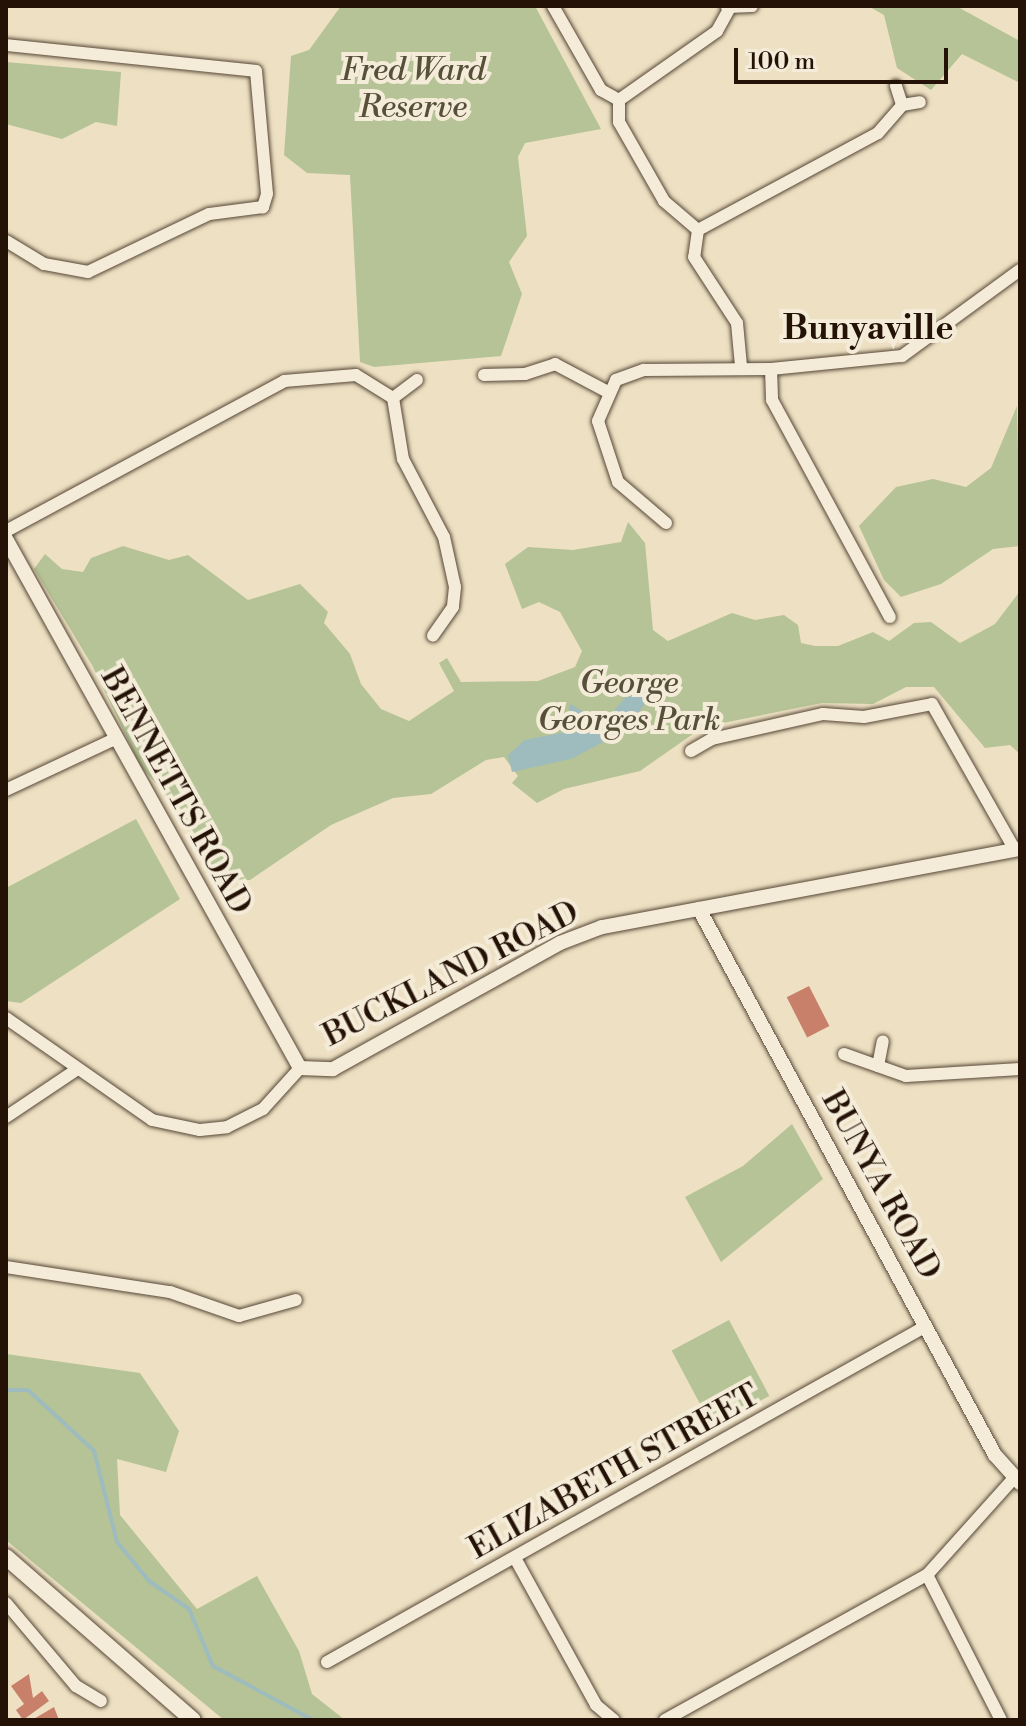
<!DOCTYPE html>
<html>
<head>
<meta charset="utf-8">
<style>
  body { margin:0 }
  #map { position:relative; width:1026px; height:1726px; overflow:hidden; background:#eee1c3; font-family:"Libre Bodoni",serif }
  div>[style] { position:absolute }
  .green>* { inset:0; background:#b5c396; transform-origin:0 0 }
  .water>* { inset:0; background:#9ebbbe }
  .stream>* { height:4px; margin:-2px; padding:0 2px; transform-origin:2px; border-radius:2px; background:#9ebbbe }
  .building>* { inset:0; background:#c9806a; transform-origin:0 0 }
  .roads { filter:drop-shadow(0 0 2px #564636) drop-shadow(0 0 2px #564636) }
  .minor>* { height:12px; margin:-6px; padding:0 6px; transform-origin:6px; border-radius:6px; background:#f4ecd8 }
  .tertiary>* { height:14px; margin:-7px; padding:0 7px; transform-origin:7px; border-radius:7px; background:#f4ecd8 }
  .secondary>* { height:16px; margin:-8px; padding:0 8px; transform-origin:8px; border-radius:8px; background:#f4ecd8 }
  span { translate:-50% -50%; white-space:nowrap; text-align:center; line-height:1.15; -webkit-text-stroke:8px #f4ecd8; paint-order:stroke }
  .park-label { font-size:32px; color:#575039; font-style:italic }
  .street-label { font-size:32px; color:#241207 }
  .neighbourhood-label { font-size:34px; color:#241207; font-weight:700 }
  .frame { position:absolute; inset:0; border:8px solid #241207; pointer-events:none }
  .scale { position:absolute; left:734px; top:48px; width:214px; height:36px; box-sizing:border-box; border:4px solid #241207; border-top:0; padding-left:10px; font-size:24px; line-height:28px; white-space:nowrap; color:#241207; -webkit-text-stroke:6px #f4ecd8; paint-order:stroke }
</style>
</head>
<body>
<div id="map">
  <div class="green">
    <i style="clip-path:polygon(341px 6px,535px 6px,601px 129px,525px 143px,518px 157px,527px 236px,509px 262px,522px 294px,501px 356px,374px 367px,360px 362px,350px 175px,307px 173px,284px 155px,291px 56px,309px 50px)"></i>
    <i style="clip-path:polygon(868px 6px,956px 6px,1020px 41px,1020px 83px,962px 54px,931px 90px,897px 68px,884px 15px)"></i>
    <i style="clip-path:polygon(6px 62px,121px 72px,117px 126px,96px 122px,62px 139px,6px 124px)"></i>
    <i style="clip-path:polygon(1017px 406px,1020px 546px,993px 549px,941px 584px,901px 597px,884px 580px,859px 526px,896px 487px,933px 479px,966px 487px,991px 468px)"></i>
    <i style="clip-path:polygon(628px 522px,645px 543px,653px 630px,668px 641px,732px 613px,755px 620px,784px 615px,798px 625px,801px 643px,815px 646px,838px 646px,873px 632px,889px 641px,914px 623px,931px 622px,960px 643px,995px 624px,1020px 591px,1020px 754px,1010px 745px,985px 748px,934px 687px,906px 687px,873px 704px,822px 703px,703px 727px,640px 771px,564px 789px,537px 803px,512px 783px,518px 776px,504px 757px,486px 760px,431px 794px,393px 798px,331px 825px,250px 880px,228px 879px,228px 871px,216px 876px,183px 813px,141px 767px,92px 665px,34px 569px,45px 554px,62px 569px,83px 572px,91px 558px,123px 546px,169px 560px,188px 555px,248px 600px,300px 584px,328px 612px,324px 623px,350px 654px,361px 684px,381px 709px,409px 721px,454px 691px,439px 663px,447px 658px,461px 682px,538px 681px,575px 667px,582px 651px,560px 612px,539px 602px,522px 609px,505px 564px,528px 547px,573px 550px,621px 542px)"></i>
    <i style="clip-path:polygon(136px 819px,180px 899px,21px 1003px,6px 1001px,6px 888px)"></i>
    <i style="clip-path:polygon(792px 1124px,823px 1179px,721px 1262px,685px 1197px,743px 1166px)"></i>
    <i style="left:729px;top:1320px;width:86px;height:65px;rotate:62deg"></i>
    <i style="clip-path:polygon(6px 1354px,140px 1373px,179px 1431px,166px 1472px,117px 1459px,120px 1515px,197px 1609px,257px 1576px,299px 1651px,312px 1694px,345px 1720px,224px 1720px,6px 1540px)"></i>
  </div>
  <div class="water">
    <i style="clip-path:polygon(638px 683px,651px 697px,622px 732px,571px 759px,512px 772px,508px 755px,525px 740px,565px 732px,570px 704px,591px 716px,612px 713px)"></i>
  </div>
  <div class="stream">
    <i style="left:6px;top:1390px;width:22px"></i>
    <i style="left:28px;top:1390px;width:90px;rotate:42.7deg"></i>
    <i style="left:94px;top:1451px;width:94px;rotate:75.8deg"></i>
    <i style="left:117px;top:1542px;width:50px;rotate:50.6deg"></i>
    <i style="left:149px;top:1581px;width:49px;rotate:35deg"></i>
    <i style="left:189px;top:1609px;width:62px;rotate:67.2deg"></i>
    <i style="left:213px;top:1666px;width:114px;rotate:28.4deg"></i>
  </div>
  <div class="building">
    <i style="left:809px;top:986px;width:45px;height:25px;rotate:63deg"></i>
    <i style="clip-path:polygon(29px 1674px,33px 1698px,42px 1691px,49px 1701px,23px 1720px,16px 1710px,24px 1704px,11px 1686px)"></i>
    <i style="clip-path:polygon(54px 1707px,59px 1720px,32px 1720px)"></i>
  </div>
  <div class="roads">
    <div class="minor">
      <i style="left:553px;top:6px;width:97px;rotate:60.3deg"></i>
      <i style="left:601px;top:90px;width:21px;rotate:29deg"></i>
      <i style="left:619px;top:100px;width:22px;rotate:90deg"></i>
      <i style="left:619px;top:122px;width:91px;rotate:60.3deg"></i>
      <i style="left:664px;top:201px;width:45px;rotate:40.5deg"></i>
      <i style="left:698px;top:230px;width:27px;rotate:98deg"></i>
      <i style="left:694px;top:257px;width:79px;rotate:56.9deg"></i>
      <i style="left:737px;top:323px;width:43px;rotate:84.7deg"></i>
      <i style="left:727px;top:7px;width:25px;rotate:-2deg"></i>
      <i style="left:6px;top:45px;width:251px;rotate:5.9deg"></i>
      <i style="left:256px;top:71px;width:123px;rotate:84.9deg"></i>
      <i style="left:267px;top:194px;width:14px;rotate:107deg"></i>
      <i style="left:263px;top:207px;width:54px;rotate:172.6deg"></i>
      <i style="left:209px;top:214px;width:134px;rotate:154.4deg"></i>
      <i style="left:88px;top:272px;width:45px;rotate:-169.7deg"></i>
      <i style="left:44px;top:264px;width:44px;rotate:-148.8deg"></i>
      <i style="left:896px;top:86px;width:20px;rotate:72deg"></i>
      <i style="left:902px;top:105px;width:18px;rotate:-9deg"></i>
      <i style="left:619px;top:100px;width:120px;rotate:-35.1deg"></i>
      <i style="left:717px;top:31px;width:23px;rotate:-61deg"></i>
      <i style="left:698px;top:230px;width:204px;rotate:-28.3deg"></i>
      <i style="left:878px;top:133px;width:37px;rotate:-49deg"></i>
      <i style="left:771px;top:369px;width:31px;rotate:88deg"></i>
      <i style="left:772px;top:400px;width:247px;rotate:61.5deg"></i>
      <i style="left:484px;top:375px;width:41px;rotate:-1.4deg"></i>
      <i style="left:525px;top:374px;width:32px;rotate:-18deg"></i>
      <i style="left:555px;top:364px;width:58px;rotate:27.9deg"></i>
      <i style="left:393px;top:398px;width:30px;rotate:-37deg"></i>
      <i style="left:666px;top:523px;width:63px;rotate:-139.5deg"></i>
      <i style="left:618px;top:482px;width:64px;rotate:-108.2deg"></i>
      <i style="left:598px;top:421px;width:45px;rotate:-66.3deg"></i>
      <i style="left:616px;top:380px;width:30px;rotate:-20deg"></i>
      <i style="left:644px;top:370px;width:127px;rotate:-0.5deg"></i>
      <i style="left:771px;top:369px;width:132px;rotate:-5.7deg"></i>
      <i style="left:902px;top:356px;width:146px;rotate:-36.1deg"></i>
      <i style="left:6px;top:531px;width:316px;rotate:-28.3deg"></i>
      <i style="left:284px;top:381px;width:72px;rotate:-4.8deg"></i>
      <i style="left:356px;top:375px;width:44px;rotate:31.9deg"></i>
      <i style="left:393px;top:398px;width:62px;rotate:80.7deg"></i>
      <i style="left:403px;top:459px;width:88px;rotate:62.3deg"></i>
      <i style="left:444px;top:537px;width:51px;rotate:77.6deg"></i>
      <i style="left:455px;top:587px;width:20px;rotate:96deg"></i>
      <i style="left:453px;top:607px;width:35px;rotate:125deg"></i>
      <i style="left:691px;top:751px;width:24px;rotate:-30deg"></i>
      <i style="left:712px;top:739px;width:114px;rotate:-12.7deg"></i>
      <i style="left:823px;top:714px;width:41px;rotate:4.2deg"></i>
      <i style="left:864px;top:717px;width:69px;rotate:-10.8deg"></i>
      <i style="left:932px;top:704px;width:168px;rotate:60.4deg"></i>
      <i style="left:6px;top:790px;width:120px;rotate:-25.1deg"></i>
      <i style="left:6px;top:1018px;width:178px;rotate:34.9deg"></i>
      <i style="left:152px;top:1120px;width:49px;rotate:11.8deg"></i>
      <i style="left:200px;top:1130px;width:27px;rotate:-6deg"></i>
      <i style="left:227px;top:1127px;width:40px;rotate:-26.6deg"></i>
      <i style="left:263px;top:1109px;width:55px;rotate:-47.9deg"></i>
      <i style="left:844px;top:1054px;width:66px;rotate:19.5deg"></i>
      <i style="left:906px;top:1076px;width:114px;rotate:-3.5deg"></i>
      <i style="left:878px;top:1066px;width:25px;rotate:-79deg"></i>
      <i style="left:6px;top:1117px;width:84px;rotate:-33.9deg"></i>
      <i style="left:6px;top:1267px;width:166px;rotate:8.7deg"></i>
      <i style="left:170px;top:1292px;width:73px;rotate:19.2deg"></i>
      <i style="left:239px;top:1316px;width:59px;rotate:-15.7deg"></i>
      <i style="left:515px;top:1558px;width:168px;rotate:61.1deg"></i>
      <i style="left:596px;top:1705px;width:23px;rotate:40deg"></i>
      <i style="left:6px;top:1603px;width:109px;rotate:49.9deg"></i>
      <i style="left:76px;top:1686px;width:29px;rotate:31deg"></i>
      <i style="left:327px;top:1662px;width:687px;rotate:-29.29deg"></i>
      <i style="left:665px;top:1720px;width:299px;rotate:-29deg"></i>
      <i style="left:1001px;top:1720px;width:163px;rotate:-117deg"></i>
      <i style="left:927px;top:1575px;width:130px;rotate:-48.1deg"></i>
    </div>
    <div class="tertiary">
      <i style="left:6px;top:539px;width:605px;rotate:60.94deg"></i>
      <i style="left:300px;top:1068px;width:33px;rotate:2deg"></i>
      <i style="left:333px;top:1069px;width:260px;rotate:-29deg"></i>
      <i style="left:560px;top:943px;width:45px;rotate:-20.9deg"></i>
      <i style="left:602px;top:927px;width:425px;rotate:-10.6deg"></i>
      <i style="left:699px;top:909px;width:621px;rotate:61.54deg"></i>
      <i style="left:995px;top:1455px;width:38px;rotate:48deg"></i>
    </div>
    <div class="secondary">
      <i style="left:6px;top:1557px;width:248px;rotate:41.1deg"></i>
    </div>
  </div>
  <div class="park-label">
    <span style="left:413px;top:89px">Fred Ward<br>Reserve</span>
    <span style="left:629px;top:702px">George<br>Georges Park</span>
  </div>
  <div class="street-label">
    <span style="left:176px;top:791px;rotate:61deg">BENNETTS ROAD</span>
    <span style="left:451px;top:974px;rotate:-27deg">BUCKLAND ROAD</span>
    <span style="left:881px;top:1185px;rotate:61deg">BUNYA ROAD</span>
    <span style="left:614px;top:1472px;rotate:-29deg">ELIZABETH STREET</span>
  </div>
  <div class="neighbourhood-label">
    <span style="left:868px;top:330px">Bunyaville</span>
  </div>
  <div class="frame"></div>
  <div class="scale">100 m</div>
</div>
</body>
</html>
